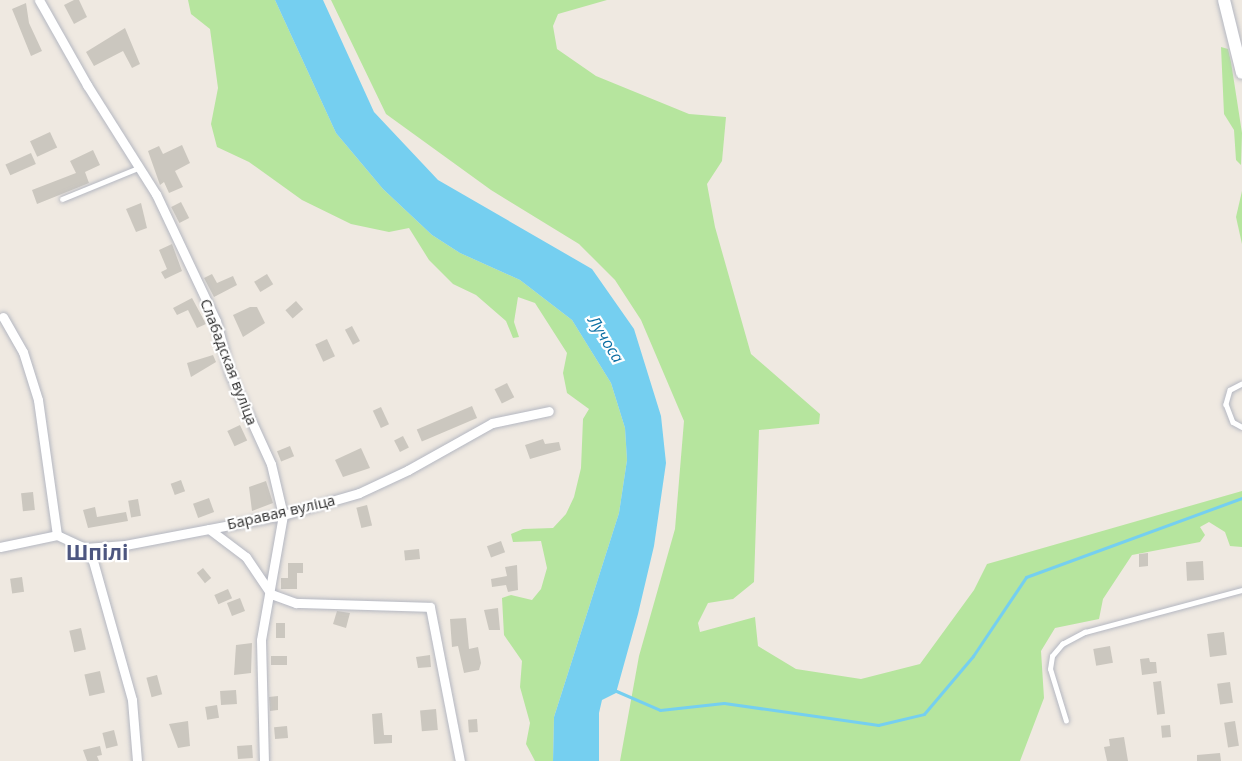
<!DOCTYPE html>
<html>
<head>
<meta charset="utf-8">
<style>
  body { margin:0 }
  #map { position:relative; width:1242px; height:761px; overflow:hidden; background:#efe9e1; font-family:"Open Sans",sans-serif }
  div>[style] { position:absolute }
  .green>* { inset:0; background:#b6e59e }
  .water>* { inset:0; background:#75cff0 }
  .stream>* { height:3px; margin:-1.5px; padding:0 1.5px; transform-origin:1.5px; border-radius:1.5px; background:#75cff0 }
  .building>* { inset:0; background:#cbc7bf; transform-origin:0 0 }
  .roads { filter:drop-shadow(0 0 2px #b4b7c1) drop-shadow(0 0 2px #b4b7c1) }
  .lane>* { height:4.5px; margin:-2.25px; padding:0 2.25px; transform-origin:2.25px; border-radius:2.25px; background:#fff }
  .street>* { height:9px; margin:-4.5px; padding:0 4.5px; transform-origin:4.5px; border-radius:4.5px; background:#fff }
  .secondary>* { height:12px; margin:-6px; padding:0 6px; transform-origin:6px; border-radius:6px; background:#fff }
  span { translate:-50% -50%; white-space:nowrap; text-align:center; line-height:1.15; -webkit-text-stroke:4.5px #fff; paint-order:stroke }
  .street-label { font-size:15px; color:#2e2e2e }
  .water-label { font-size:16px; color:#0d6fa3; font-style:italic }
  .district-label { font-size:21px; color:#4d5680; font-weight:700 }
</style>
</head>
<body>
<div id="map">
  <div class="green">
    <i style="clip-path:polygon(188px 0,275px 0,336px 133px,383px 189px,432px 235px,460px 253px,520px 280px,572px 320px,611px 383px,625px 428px,627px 460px,619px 513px,554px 717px,553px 761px,535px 761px,526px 744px,530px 723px,520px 687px,522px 661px,504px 635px,502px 598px,511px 595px,532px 600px,541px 589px,547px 568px,541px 541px,513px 542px,511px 534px,523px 529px,553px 528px,566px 514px,574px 497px,581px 468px,583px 419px,589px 409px,567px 393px,563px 373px,567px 353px,535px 303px,518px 297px,514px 322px,519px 337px,513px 338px,506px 321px,476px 295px,453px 284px,429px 260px,409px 228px,389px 232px,351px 224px,302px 200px,249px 162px,217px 147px,211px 124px,218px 88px,210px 29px,191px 14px)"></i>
    <i style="clip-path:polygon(331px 0,607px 0,558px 14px,553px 26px,557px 49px,596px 76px,689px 114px,726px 117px,722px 161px,707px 184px,715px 227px,751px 354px,820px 414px,819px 424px,759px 430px,754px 582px,733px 599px,708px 603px,698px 623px,700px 632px,755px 617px,758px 646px,796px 669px,861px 679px,920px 664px,974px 590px,987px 564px,1242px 491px,1242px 547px,1230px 546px,1225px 532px,1209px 522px,1200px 527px,1205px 535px,1200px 542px,1132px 555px,1103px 599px,1099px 619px,1055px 628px,1041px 651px,1044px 698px,1020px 761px,620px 761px,639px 656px,675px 529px,684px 421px,641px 320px,615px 280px,579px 244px,491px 190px,386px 114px)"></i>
    <i style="clip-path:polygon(1221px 47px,1228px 49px,1231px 62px,1242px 133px,1241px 165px,1236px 160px,1234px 130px,1224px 114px)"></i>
    <i style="clip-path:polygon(1242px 191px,1242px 244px,1236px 217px)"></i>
  </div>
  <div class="water">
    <i style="clip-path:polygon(275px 0,323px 0,374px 112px,438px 180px,592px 269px,634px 329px,661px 416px,666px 463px,654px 546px,638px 614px,616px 693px,602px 700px,599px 713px,599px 761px,553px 761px,554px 717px,619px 513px,627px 460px,625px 428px,611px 383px,572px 320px,520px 280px,460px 253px,432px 235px,383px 189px,336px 133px)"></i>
  </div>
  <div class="stream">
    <i style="left:614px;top:690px;width:50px;rotate:23.5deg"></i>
    <i style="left:660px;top:710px;width:64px;rotate:-6.2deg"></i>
    <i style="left:724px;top:703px;width:156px;rotate:8.1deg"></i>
    <i style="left:878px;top:725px;width:47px;rotate:-13.4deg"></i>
    <i style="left:924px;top:714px;width:76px;rotate:-49.8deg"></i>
    <i style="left:973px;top:656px;width:95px;rotate:-56.1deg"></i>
    <i style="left:1026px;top:577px;width:230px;rotate:-20.1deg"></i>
  </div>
  <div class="building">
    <i style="clip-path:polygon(74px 0,79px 0,87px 17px,74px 24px,64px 5px)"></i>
    <i style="clip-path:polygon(26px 3px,29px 23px,42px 51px,31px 56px,12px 9px)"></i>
    <i style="clip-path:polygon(125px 28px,140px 64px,132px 68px,123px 51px,94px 66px,86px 52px)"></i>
    <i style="left:50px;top:132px;width:17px;height:22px;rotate:65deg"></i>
    <i style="clip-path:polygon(182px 145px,190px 163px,175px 171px,183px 187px,169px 193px,164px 182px,160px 185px,148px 151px,159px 146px,163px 154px)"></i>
    <i style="clip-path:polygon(93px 150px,100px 165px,85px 172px,89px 183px,37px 204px,32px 190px,76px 173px,70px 161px)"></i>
    <i style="left:31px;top:153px;width:12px;height:28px;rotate:66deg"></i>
    <i style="left:181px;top:202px;width:18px;height:11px;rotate:63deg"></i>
    <i style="clip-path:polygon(141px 203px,147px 228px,136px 232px,126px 209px)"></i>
    <i style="clip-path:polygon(172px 244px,182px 271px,165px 279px,161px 272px,167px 269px,159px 250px)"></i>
    <i style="clip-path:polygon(212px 274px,217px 283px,233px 276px,237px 285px,214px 297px,204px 278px)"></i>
    <i style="left:267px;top:274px;width:12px;height:15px;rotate:59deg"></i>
    <i style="clip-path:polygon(192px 298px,206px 324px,197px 328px,188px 310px,177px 315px,173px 308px)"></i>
    <i style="left:296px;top:301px;width:11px;height:14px;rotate:49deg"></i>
    <i style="clip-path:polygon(250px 307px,257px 307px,265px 323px,243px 337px,233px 315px)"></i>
    <i style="left:352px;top:326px;width:17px;height:8px;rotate:62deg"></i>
    <i style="left:327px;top:339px;width:19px;height:13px;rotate:65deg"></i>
    <i style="clip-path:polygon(213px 355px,216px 362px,191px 377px,187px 363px)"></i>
    <i style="left:507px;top:383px;width:16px;height:14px;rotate:63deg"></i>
    <i style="left:472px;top:406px;width:13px;height:60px;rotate:67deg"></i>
    <i style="left:381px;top:407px;width:19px;height:9px;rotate:65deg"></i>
    <i style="left:240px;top:425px;width:17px;height:14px;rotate:65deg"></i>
    <i style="left:403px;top:436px;width:13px;height:10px;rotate:63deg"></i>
    <i style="clip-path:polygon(543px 439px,545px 444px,559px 442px,561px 450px,530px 459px,525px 445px)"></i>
    <i style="left:290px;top:446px;width:11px;height:14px;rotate:68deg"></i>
    <i style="clip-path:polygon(361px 448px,370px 468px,343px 477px,335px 460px)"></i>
    <i style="left:181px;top:480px;width:12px;height:11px;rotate:70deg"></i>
    <i style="clip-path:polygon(266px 481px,273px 503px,252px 511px,249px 487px)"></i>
    <i style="left:33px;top:492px;width:18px;height:12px;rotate:84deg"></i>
    <i style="left:209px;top:498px;width:15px;height:17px;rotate:70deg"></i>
    <i style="left:138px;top:499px;width:17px;height:10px;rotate:80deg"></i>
    <i style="left:367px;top:505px;width:21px;height:11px;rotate:76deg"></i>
    <i style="clip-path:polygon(95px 507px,97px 517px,126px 512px,128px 521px,88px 528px,83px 510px)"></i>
    <i style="left:501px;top:541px;width:12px;height:15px;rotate:70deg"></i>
    <i style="left:419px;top:549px;width:10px;height:15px;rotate:84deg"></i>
    <i style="clip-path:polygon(1148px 553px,1148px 566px,1139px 567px,1139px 554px)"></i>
    <i style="left:1203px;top:561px;width:19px;height:17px;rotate:87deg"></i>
    <i style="clip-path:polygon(288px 563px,303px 563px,303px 573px,297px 573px,297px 589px,281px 589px,281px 578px,288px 578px)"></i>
    <i style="clip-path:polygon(517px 565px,518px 590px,508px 592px,506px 585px,492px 587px,491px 579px,507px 576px,505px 567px)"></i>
    <i style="left:203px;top:568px;width:13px;height:8px;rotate:51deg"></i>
    <i style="left:22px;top:577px;width:15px;height:12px;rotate:82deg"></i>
    <i style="left:228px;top:589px;width:10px;height:15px;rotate:66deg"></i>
    <i style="left:240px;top:598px;width:14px;height:14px;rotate:69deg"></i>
    <i style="clip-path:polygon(498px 608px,500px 630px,489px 630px,484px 610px)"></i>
    <i style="clip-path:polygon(337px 611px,350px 613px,346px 628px,333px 624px)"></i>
    <i style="clip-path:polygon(466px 618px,469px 649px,478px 647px,481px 663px,479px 670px,464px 673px,458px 646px,452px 647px,450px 619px)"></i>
    <i style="left:276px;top:623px;width:9px;height:15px"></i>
    <i style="left:81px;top:628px;width:22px;height:12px;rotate:77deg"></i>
    <i style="left:1224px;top:632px;width:23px;height:17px;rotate:83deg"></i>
    <i style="clip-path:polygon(252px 643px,251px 673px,234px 675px,236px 645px)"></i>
    <i style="left:1110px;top:646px;width:17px;height:17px;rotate:80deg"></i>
    <i style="clip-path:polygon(430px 655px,431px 667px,418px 668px,416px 657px)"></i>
    <i style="left:287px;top:656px;width:9px;height:16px;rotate:90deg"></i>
    <i style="clip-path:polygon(1149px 658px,1150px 662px,1156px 662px,1157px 673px,1142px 675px,1140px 659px)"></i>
    <i style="left:100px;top:671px;width:22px;height:16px;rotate:77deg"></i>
    <i style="left:157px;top:675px;width:20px;height:11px;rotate:75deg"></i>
    <i style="left:1161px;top:681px;width:33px;height:8px;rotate:83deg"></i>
    <i style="left:1230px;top:682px;width:21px;height:13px;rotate:82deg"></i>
    <i style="left:236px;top:690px;width:14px;height:16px;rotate:86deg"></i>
    <i style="clip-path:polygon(278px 696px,278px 710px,270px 711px,269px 697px)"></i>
    <i style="left:217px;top:705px;width:13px;height:12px;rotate:81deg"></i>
    <i style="left:436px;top:709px;width:21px;height:16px;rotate:85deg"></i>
    <i style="clip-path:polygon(382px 713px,384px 735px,392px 735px,392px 743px,374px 744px,372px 714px)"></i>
    <i style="left:477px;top:719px;width:13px;height:9px;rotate:86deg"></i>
    <i style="clip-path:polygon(188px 721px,190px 746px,178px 748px,169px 724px)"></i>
    <i style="left:1235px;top:721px;width:25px;height:11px;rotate:81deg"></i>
    <i style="left:1170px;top:725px;width:12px;height:9px;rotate:85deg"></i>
    <i style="left:287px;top:726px;width:12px;height:13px;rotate:85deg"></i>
    <i style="left:114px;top:730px;width:16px;height:12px;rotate:76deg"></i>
    <i style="clip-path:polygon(1124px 737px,1128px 761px,1107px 761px,1104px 747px,1110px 746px,1109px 739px)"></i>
    <i style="left:252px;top:745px;width:13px;height:15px;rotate:86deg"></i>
    <i style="clip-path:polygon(100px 746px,102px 755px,97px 756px,99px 761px,87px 761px,83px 750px)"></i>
    <i style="clip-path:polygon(1220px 753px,1221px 761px,1197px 761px,1197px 755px)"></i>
  </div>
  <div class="roads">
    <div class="lane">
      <i style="left:62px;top:199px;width:82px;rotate:-22.2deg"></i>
      <i style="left:1242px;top:384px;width:13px;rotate:153deg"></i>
      <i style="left:1230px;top:390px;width:15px;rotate:106deg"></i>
      <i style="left:1226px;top:404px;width:19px;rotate:69deg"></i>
      <i style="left:1233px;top:422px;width:10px;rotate:29deg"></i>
      <i style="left:1066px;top:721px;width:54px;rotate:-107.1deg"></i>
      <i style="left:1050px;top:669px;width:13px;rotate:-81deg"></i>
      <i style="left:1052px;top:656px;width:16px;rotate:-50deg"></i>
      <i style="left:1062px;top:644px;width:26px;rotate:-28deg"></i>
      <i style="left:1085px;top:632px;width:163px;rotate:-15deg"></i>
    </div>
    <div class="street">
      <i style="left:39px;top:0;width:98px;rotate:60.5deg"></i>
      <i style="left:87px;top:85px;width:129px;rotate:57.7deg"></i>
      <i style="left:156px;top:194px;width:140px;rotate:64.7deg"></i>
      <i style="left:216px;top:321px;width:55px;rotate:75.2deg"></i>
      <i style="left:230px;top:374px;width:99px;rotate:65.5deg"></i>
      <i style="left:271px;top:464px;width:52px;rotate:76.8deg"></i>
      <i style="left:283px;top:515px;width:127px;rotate:100deg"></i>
      <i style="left:261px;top:640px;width:121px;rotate:88.6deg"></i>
      <i style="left:3px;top:317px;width:40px;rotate:60.3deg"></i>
      <i style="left:23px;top:352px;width:50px;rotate:72.6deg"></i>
      <i style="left:38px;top:400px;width:136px;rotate:82deg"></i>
      <i style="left:209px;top:529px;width:46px;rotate:37.1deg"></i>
      <i style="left:246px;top:557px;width:45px;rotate:56deg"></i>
      <i style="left:271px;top:594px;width:27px;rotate:20deg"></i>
      <i style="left:296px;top:603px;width:134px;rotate:1.7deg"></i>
      <i style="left:430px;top:607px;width:157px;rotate:79deg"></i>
      <i style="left:0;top:547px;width:58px;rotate:-11.9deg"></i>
      <i style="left:57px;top:535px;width:31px;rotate:25deg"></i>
      <i style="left:85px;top:548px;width:40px;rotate:-4.3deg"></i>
      <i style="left:125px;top:545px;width:161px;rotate:-10.8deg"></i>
      <i style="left:283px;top:515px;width:79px;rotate:-16.1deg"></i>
      <i style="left:359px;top:493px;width:54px;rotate:-25.1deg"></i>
      <i style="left:408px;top:470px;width:96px;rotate:-29.2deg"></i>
      <i style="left:492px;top:423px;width:58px;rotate:-11.9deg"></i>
      <i style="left:85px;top:548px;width:15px;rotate:58deg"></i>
      <i style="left:93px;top:561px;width:144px;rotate:74.3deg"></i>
      <i style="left:132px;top:700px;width:61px;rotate:85.3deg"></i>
    </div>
    <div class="secondary">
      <i style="left:1224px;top:0;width:75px;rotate:76.1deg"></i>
    </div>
  </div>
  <div class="street-label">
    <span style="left:229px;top:362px;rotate:69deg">Слабадская вуліца</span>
    <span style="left:281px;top:512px;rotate:-13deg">Баравая вуліца</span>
  </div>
  <div class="water-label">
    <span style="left:606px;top:339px;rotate:58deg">Лучоса</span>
  </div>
  <div class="district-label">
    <span style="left:97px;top:552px">Шпілі</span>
  </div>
</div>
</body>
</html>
